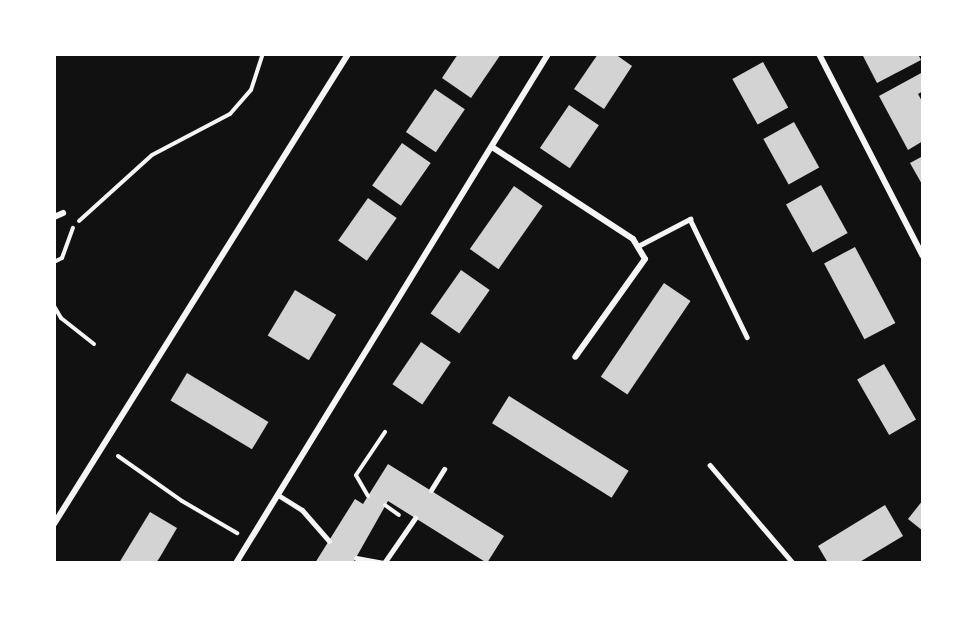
<!DOCTYPE html>
<html>
<head>
<meta charset="utf-8">
<style>
  body { margin:0 }
  #map { position:relative; width:977px; height:617px; overflow:hidden; background:#111; font-family:Poppins,sans-serif }
  div>[style] { position:absolute }
  .building>* { inset:0; background:#d3d3d3; transform-origin:0 0 }
  .path>* { height:4px; margin:-2px; padding:0 2px; transform-origin:2px; border-radius:2px; background:#f5f5f5 }
  .service>* { height:4.5px; margin:-2.25px; padding:0 2.25px; transform-origin:2.25px; border-radius:2.25px; background:#f5f5f5 }
  .pedestrian>* { height:5px; margin:-2.5px; padding:0 2.5px; transform-origin:2.5px; border-radius:2.5px; background:#f5f5f5 }
  .minor>* { height:6px; margin:-3px; padding:0 3px; transform-origin:3px; border-radius:3px; background:#f5f5f5 }
  span { translate:-50% -50%; white-space:nowrap; text-align:center; line-height:1.15; -webkit-text-stroke:4.5px #fff; paint-order:stroke }
  .frame { position:absolute; inset:0; border:56px solid #fff; pointer-events:none }
</style>
</head>
<body>
<div id="map">
  <div class="building">
    <i style="clip-path:polygon(458px 54px,501px 54px,471px 98px,442px 78px)"></i>
    <i style="clip-path:polygon(598px 54px,615px 54px,632px 66px,604px 109px,574px 89px)"></i>
    <i style="clip-path:polygon(862px 54px,918px 54px,921px 60px,877px 83px)"></i>
    <i style="left:763px;top:62px;width:52px;height:35px;rotate:61deg"></i>
    <i style="clip-path:polygon(923px 72px,923px 91px,918px 94px,923px 103px,923px 141px,908px 150px,879px 96px)"></i>
    <i style="left:435px;top:89px;width:36px;height:52px;rotate:34deg"></i>
    <i style="left:569px;top:105px;width:36px;height:52px;rotate:34deg"></i>
    <i style="left:794px;top:122px;width:52px;height:35px;rotate:61deg"></i>
    <i style="left:402px;top:143px;width:35px;height:52px;rotate:35deg"></i>
    <i style="clip-path:polygon(923px 156px,923px 186px,910px 163px)"></i>
    <i style="left:821px;top:185px;width:55px;height:40px;rotate:61deg"></i>
    <i style="left:514px;top:186px;width:35px;height:77px;rotate:35deg"></i>
    <i style="left:368px;top:198px;width:35px;height:52px;rotate:35deg"></i>
    <i style="left:855px;top:247px;width:86px;height:35px;rotate:62deg"></i>
    <i style="left:461px;top:270px;width:35px;height:53px;rotate:35deg"></i>
    <i style="left:664px;top:283px;width:32px;height:113px;rotate:34deg"></i>
    <i style="left:295px;top:290px;width:48px;height:53px;rotate:31deg"></i>
    <i style="left:421px;top:342px;width:36px;height:51px;rotate:34deg"></i>
    <i style="left:884px;top:364px;width:64px;height:31px;rotate:60deg"></i>
    <i style="left:187px;top:373px;width:95px;height:32px;rotate:31deg"></i>
    <i style="left:509px;top:396px;width:141px;height:32px;rotate:32deg"></i>
    <i style="clip-path:polygon(388px 464px,504px 536px,487px 563px,388px 501px,353px 563px,315px 563px,355px 499px,363px 504px)"></i>
    <i style="clip-path:polygon(923px 500px,923px 531px,908px 519px)"></i>
    <i style="clip-path:polygon(885px 505px,903px 536px,858px 563px,828px 563px,818px 546px)"></i>
    <i style="clip-path:polygon(150px 512px,177px 528px,160px 557px,156px 563px,119px 563px)"></i>
  </div>
  <div class="path">
    <i style="left:79px;top:221px;width:98px;rotate:-42.1deg"></i>
    <i style="left:152px;top:155px;width:88px;rotate:-27.7deg"></i>
    <i style="left:230px;top:114px;width:32px;rotate:-49deg"></i>
    <i style="left:251px;top:90px;width:38px;rotate:-72deg"></i>
    <i style="left:54px;top:262px;width:9px;rotate:-27deg"></i>
    <i style="left:62px;top:258px;width:32px;rotate:-70deg"></i>
    <i style="left:54px;top:306px;width:14px;rotate:60deg"></i>
    <i style="left:61px;top:318px;width:42px;rotate:38.2deg"></i>
    <i style="left:118px;top:456px;width:78px;rotate:35.1deg"></i>
    <i style="left:182px;top:501px;width:64px;rotate:30.2deg"></i>
    <i style="left:368px;top:496px;width:24px;rotate:-120deg"></i>
    <i style="left:356px;top:475px;width:52px;rotate:-56deg"></i>
    <i style="left:385px;top:505px;width:17px;rotate:36deg"></i>
  </div>
  <div class="service">
    <i style="left:638px;top:246px;width:59px;rotate:-27.4deg"></i>
    <i style="left:690px;top:219px;width:131px;rotate:64.2deg"></i>
    <i style="left:710px;top:465px;width:128px;rotate:49.7deg"></i>
  </div>
  <div class="pedestrian">
    <i style="left:431px;top:490px;width:25px;rotate:-58deg"></i>
    <i style="left:278px;top:495px;width:28px;rotate:32deg"></i>
    <i style="left:302px;top:510px;width:41px;rotate:48.9deg"></i>
    <i style="left:356px;top:558px;width:28px;rotate:10deg"></i>
    <i style="left:384px;top:563px;width:55px;rotate:-55.4deg"></i>
  </div>
  <div class="minor">
    <i style="left:819px;top:54px;width:227px;rotate:62.8deg"></i>
    <i style="left:492px;top:147px;width:168px;rotate:33.1deg"></i>
    <i style="left:633px;top:239px;width:23px;rotate:59deg"></i>
    <i style="left:645px;top:259px;width:120px;rotate:125.5deg"></i>
    <i style="left:54px;top:217px;width:10px;rotate:-24deg"></i>
    <i style="left:54px;top:524px;width:554px;rotate:-57.97deg"></i>
    <i style="left:236px;top:563px;width:597px;rotate:-58.49deg"></i>
  </div>
  <div class="frame"></div>
</div>
</body>
</html>
